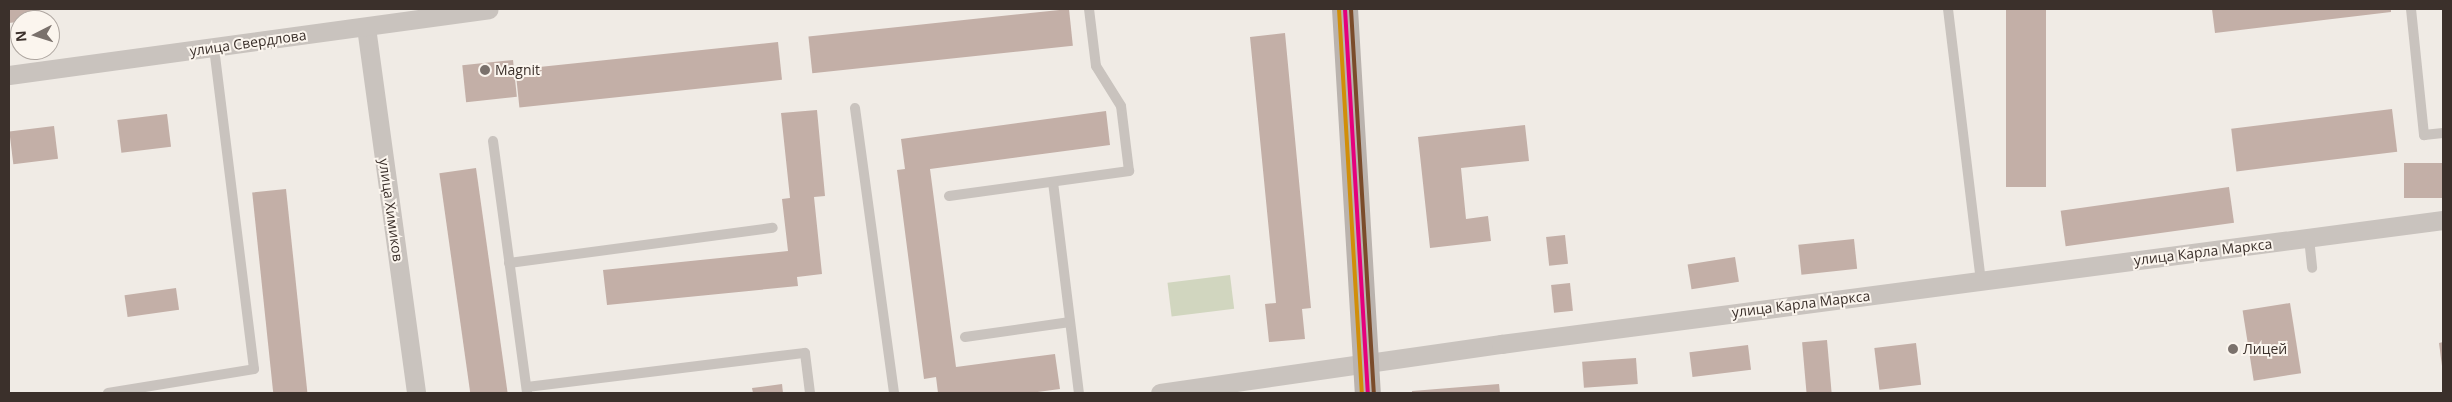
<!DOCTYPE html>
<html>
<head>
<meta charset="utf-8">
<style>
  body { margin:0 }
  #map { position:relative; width:2452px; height:402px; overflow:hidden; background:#f0ebe5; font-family:"Open Sans",sans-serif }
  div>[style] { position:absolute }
  .green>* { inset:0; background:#d1d6bf; transform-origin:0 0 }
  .building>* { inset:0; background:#c3afa7; transform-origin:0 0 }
  .lane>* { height:10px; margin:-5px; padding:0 5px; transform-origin:5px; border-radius:5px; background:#c9c3be }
  .street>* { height:19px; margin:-9.5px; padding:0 9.5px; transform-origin:9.5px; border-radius:9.5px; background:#c9c3be }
  .secondary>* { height:26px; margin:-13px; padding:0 13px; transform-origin:13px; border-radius:13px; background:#bab3ae }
  .bus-1>* { height:4px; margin:-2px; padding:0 2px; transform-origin:2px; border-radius:2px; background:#e5007d }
  .bus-2>* { height:4px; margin:-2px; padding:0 2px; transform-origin:2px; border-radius:2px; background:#d18e09 }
  .bus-3>* { height:4px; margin:-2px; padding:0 2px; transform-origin:2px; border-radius:2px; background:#7a4b2a }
  .dots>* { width:14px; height:14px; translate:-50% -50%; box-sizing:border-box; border:2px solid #fbf5ee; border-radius:50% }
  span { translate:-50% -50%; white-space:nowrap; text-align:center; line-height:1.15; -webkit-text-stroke:4px #fbf5ee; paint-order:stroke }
  .street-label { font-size:14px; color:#3b302b }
  .poi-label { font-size:14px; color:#3b302b }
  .left { translate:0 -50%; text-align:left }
  .frame { position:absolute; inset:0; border:10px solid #3b302b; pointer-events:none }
  .north { position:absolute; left:10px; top:10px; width:50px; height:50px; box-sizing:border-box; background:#fbf5ee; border:1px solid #aea6a0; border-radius:50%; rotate:265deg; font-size:14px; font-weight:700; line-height:20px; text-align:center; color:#3b302b }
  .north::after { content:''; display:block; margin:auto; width:18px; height:22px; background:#7a716c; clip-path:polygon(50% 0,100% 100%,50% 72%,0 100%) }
</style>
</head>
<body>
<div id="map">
  <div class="green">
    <i style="left:1230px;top:275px;width:34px;height:63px;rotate:83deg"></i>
  </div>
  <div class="building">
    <i style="clip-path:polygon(9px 9px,39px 9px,41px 19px,9px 23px)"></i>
    <i style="left:1069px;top:9px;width:37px;height:262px;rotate:84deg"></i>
    <i style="left:2006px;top:9px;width:40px;height:178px"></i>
    <i style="clip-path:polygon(2212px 9px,2391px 9px,2391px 12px,2215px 33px)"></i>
    <i style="clip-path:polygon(1285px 33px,1311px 308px,1302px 309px,1305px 339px,1269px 342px,1265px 304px,1276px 303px,1250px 37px)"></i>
    <i style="left:778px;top:42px;width:38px;height:264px;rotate:84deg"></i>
    <i style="left:513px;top:60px;width:37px;height:51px;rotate:84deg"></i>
    <i style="left:2392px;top:109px;width:43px;height:162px;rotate:83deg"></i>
    <i style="clip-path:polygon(817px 110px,825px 196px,814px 197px,822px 274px,797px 277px,798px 286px,607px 305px,603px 270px,788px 251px,782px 199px,790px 198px,781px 113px)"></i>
    <i style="clip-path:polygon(1106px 111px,1110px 145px,930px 169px,956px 367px,1055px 354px,1060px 389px,1030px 393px,938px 393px,936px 377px,924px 379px,897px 170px,905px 169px,901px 139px)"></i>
    <i style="left:167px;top:114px;width:33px;height:50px;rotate:83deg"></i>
    <i style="clip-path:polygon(1525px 125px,1529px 161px,1461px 168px,1466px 219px,1488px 216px,1491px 241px,1430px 248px,1418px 137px)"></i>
    <i style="left:54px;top:126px;width:33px;height:45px;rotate:83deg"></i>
    <i style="left:2443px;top:163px;width:35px;height:39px;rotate:90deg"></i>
    <i style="left:476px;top:168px;width:227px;height:37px;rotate:82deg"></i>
    <i style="left:2229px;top:187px;width:36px;height:170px;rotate:82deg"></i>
    <i style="left:286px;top:189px;width:205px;height:34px;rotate:84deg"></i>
    <i style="left:1565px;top:235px;width:29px;height:19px;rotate:84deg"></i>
    <i style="left:1854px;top:239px;width:30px;height:56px;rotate:84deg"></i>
    <i style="left:1735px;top:257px;width:25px;height:48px;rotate:81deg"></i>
    <i style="left:1570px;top:283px;width:28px;height:19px;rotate:84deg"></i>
    <i style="left:176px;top:288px;width:22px;height:52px;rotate:82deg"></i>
    <i style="left:2290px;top:303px;width:71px;height:48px;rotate:81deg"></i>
    <i style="left:1827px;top:340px;width:53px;height:25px;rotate:85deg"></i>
    <i style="clip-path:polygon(2443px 342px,2443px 366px,2442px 366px,2439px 343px)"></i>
    <i style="left:1916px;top:343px;width:42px;height:42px;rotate:83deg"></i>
    <i style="left:1748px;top:345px;width:25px;height:59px;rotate:83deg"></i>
    <i style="left:1636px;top:358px;width:26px;height:54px;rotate:86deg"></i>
    <i style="clip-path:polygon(782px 384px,783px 393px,753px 393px,752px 388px)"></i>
    <i style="clip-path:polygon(1499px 384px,1500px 393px,1412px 393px,1412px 391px)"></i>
  </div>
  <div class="lane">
    <i style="left:1948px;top:9px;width:274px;rotate:83.1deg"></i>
    <i style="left:2411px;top:9px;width:127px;rotate:84.1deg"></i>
    <i style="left:2424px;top:135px;width:19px;rotate:-6deg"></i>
    <i style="left:855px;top:108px;width:288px;rotate:82.2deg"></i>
    <i style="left:493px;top:141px;width:254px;rotate:82.3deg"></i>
    <i style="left:1053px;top:182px;width:213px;rotate:83deg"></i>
    <i style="left:949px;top:196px;width:182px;rotate:-7.9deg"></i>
    <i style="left:1129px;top:171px;width:65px;rotate:-97deg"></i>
    <i style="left:1121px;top:106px;width:47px;rotate:-122deg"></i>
    <i style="left:1096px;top:66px;width:57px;rotate:-97deg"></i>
    <i style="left:2309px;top:238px;width:30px;rotate:84deg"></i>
    <i style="left:509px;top:263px;width:266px;rotate:-7.6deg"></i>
    <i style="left:965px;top:337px;width:106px;rotate:-8.1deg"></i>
    <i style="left:527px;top:387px;width:280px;rotate:-7deg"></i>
    <i style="left:805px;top:353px;width:40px;rotate:82.9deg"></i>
    <i style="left:108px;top:393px;width:148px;rotate:-9.3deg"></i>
    <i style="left:254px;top:369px;width:324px;rotate:-97.1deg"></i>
  </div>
  <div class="street">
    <i style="left:366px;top:27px;width:369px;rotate:82.2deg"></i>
    <i style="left:9px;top:75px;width:484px;rotate:-7.8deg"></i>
    <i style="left:1160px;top:393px;width:345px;rotate:-8.2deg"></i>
    <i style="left:1501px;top:344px;width:950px;rotate:-7.5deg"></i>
  </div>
  <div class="secondary">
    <i style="left:1345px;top:9px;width:385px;rotate:86.6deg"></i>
  </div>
  <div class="bus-1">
    <i style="left:1345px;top:9px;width:385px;rotate:86.6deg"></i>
  </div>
  <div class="bus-2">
    <i style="left:1339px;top:9px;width:385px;rotate:86.6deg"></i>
  </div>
  <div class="bus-3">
    <i style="left:1351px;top:9px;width:385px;rotate:86.6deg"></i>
  </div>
  <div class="dots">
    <i style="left:485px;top:70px;background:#7a716c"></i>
    <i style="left:2233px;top:349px;background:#7a716c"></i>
  </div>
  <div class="street-label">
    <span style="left:248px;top:43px;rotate:-8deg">улица Свердлова</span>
    <span style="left:391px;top:210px;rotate:82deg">улица Химиков</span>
    <span style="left:2203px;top:252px;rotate:-7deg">улица Карла Маркса</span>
    <span style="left:1801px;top:304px;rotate:-7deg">улица Карла Маркса</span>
  </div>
  <div class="poi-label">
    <span class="left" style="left:495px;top:70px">Magnit</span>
    <span class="left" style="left:2243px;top:349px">Лицей</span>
  </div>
  <div class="frame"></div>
  <div class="north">N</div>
</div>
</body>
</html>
